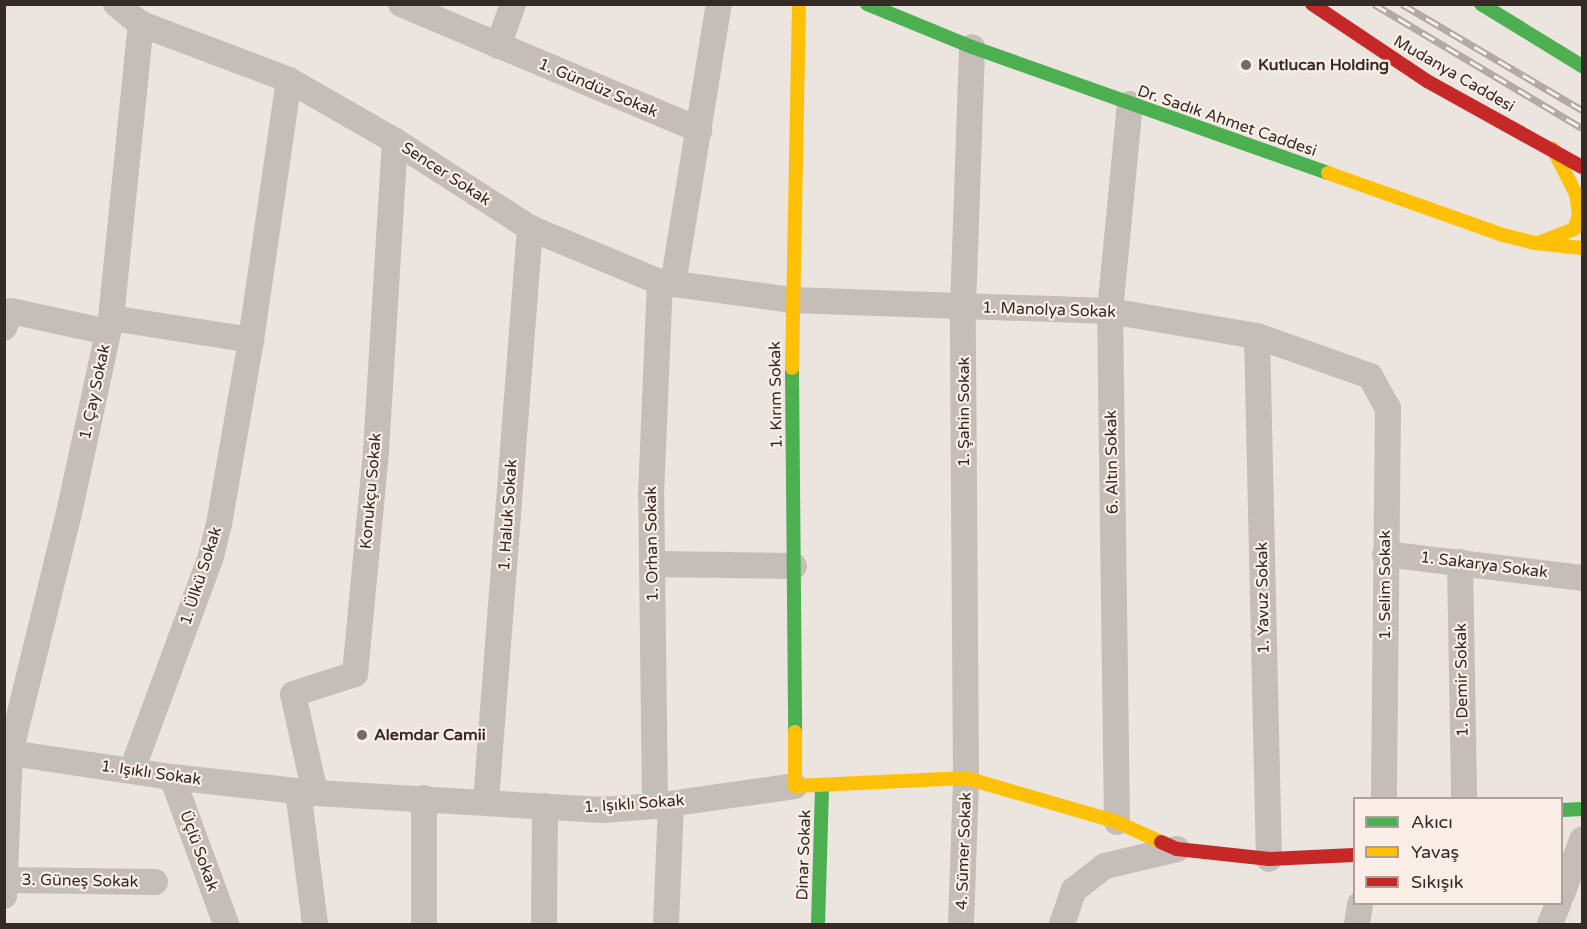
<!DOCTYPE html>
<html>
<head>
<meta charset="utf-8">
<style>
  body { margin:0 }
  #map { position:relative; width:1587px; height:929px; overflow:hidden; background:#ece4df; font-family:"Varela Round",sans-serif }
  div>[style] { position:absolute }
  .street>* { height:26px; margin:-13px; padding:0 13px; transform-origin:13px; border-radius:13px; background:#c5bdb8 }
  .fast>* { height:14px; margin:-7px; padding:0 7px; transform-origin:7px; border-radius:7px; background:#4caf50 }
  .slow>* { height:14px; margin:-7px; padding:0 7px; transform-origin:7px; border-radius:7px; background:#ffc107 }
  .jam>* { height:14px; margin:-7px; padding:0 7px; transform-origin:7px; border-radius:7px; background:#c62828 }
  .rail>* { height:7px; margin-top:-3.5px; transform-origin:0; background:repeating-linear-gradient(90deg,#faeee6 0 14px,#ada6a3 0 28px); box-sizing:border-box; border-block:2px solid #ada6a3 }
  .dots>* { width:16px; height:16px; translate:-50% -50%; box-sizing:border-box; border:3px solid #faeee6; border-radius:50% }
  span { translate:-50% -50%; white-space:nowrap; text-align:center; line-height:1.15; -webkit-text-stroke:4.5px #faeee6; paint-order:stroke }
  .poi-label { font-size:16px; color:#362a27; font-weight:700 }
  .left { translate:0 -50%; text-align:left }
  .street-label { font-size:16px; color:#362a27 }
  .frame { position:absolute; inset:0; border:6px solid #362a27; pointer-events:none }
  .legend { position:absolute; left:1353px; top:797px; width:210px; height:108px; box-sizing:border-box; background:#faeee6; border:2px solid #aca09a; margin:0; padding:8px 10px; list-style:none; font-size:18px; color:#362a27 }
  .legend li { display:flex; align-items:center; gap:12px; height:30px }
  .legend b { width:30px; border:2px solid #aca09a }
</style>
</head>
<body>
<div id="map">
  <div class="street">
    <i style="left:116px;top:4px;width:32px;rotate:39deg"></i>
    <i style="left:141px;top:24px;width:158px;rotate:20.7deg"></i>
    <i style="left:289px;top:80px;width:122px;rotate:29.9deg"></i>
    <i style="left:395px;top:141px;width:161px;rotate:32.8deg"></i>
    <i style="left:530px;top:228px;width:141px;rotate:22.6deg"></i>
    <i style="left:660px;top:282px;width:133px;rotate:7.8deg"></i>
    <i style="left:792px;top:300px;width:318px;rotate:2deg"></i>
    <i style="left:1110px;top:311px;width:149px;rotate:9.7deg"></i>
    <i style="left:1257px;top:336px;width:120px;rotate:19.5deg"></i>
    <i style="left:1370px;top:376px;width:37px;rotate:61deg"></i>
    <i style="left:1388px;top:408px;width:390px;rotate:90.6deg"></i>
    <i style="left:401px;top:4px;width:324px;rotate:22.9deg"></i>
    <i style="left:498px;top:46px;width:45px;rotate:-70.3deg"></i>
    <i style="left:673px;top:284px;width:284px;rotate:-80.7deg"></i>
    <i style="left:111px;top:318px;width:142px;rotate:8.9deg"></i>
    <i style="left:4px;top:328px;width:18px;rotate:-68deg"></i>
    <i style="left:11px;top:311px;width:99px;rotate:12.2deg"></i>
    <i style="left:1257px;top:336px;width:523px;rotate:88.69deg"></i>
    <i style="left:1385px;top:554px;width:198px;rotate:6.9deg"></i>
    <i style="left:1460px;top:562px;width:236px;rotate:89deg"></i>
    <i style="left:653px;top:564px;width:141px;rotate:0.8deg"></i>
    <i style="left:4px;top:752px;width:170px;rotate:8.5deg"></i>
    <i style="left:172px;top:777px;width:144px;rotate:6.4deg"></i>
    <i style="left:315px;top:793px;width:288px;rotate:3.4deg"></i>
    <i style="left:602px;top:810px;width:53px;rotate:-4.3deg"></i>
    <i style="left:655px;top:806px;width:141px;rotate:-8.1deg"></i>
    <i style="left:132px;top:770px;width:228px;rotate:-69.7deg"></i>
    <i style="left:211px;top:556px;width:33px;rotate:-76deg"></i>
    <i style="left:219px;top:524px;width:187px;rotate:-80.1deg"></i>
    <i style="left:251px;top:340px;width:263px;rotate:-81.7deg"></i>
    <i style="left:172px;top:777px;width:157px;rotate:69.8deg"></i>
    <i style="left:298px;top:791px;width:134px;rotate:82.7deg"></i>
    <i style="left:315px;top:793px;width:101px;rotate:-102.5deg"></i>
    <i style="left:293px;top:694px;width:65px;rotate:-17.9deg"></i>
    <i style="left:355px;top:674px;width:224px;rotate:-84.6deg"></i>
    <i style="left:376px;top:451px;width:311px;rotate:-86.5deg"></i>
    <i style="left:424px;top:798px;width:126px;rotate:90deg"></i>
    <i style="left:486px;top:801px;width:575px;rotate:-85.61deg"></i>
    <i style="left:655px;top:806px;width:311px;rotate:-90.7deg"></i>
    <i style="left:651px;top:495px;width:213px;rotate:-87.6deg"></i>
    <i style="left:1117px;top:822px;width:511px;rotate:-90.78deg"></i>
    <i style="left:1110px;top:311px;width:208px;rotate:-84.5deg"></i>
    <i style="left:6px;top:880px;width:149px;rotate:0.8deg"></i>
    <i style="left:1562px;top:894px;width:58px;rotate:-69.7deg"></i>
    <i style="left:4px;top:896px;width:143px;rotate:-87.6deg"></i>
    <i style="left:10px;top:753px;width:247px;rotate:-76.2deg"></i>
    <i style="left:69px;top:513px;width:199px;rotate:-77.8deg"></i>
    <i style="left:111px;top:318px;width:296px;rotate:-84.2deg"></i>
    <i style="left:544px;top:924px;width:118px;rotate:-89.5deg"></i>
    <i style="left:666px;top:924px;width:120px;rotate:-87.6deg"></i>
    <i style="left:961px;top:924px;width:146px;rotate:-88deg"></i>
    <i style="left:966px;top:778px;width:470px;rotate:-90.4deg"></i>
    <i style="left:963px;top:308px;width:261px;rotate:-88deg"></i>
    <i style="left:1062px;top:924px;width:36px;rotate:-71deg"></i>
    <i style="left:1074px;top:890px;width:39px;rotate:-38deg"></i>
    <i style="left:1105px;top:866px;width:74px;rotate:-13.3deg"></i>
    <i style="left:1357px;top:924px;width:20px;rotate:-81deg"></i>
    <i style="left:1550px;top:924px;width:22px;rotate:-68deg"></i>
  </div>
  <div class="fast">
    <i style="left:867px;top:4px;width:113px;rotate:22.3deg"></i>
    <i style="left:972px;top:47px;width:378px;rotate:19.5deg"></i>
    <i style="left:1481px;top:4px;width:119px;rotate:31.5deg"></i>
    <i style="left:792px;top:368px;width:364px;rotate:89.5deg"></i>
    <i style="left:1562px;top:810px;width:20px;rotate:-3deg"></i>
    <i style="left:818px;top:924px;width:138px;rotate:-88.3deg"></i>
  </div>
  <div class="slow">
    <i style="left:1328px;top:173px;width:186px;rotate:19.5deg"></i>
    <i style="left:1503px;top:235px;width:34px;rotate:14deg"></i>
    <i style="left:1536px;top:243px;width:46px;rotate:6.2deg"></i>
    <i style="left:1538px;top:243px;width:39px;rotate:-21deg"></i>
    <i style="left:1574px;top:229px;width:15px;rotate:-70deg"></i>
    <i style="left:1579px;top:215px;width:21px;rotate:-98deg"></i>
    <i style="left:1576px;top:194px;width:51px;rotate:-117.1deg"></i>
    <i style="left:792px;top:368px;width:364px;rotate:-88.9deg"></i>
    <i style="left:795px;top:732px;width:54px;rotate:90deg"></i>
    <i style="left:795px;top:786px;width:171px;rotate:-2.7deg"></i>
    <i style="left:966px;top:778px;width:157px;rotate:16.2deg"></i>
    <i style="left:1117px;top:822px;width:48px;rotate:24.4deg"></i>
  </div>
  <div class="jam">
    <i style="left:1312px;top:4px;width:138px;rotate:33.8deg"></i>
    <i style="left:1427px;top:81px;width:177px;rotate:29deg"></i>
    <i style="left:1161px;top:842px;width:17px;rotate:24deg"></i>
    <i style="left:1177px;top:849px;width:93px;rotate:6.2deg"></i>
    <i style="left:1269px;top:859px;width:85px;rotate:-2.7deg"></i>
  </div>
  <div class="rail">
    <i style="left:1374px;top:4px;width:242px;rotate:30.8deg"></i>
    <i style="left:1402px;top:4px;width:209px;rotate:30.5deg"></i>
  </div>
  <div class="dots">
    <i style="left:1246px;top:65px;background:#766b67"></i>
    <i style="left:362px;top:735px;background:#766b67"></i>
  </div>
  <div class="poi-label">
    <span class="left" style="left:1258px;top:65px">Kutlucan Holding</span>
    <span class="left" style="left:374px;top:735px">Alemdar Camii</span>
  </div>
  <div class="street-label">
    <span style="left:1454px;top:74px;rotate:30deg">Mudanya Caddesi</span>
    <span style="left:598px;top:88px;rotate:23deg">1. Gündüz Sokak</span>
    <span style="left:1227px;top:121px;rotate:19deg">Dr. Sadık Ahmet Caddesi</span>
    <span style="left:446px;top:174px;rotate:33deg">Sencer Sokak</span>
    <span style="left:1049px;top:310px;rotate:2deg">1. Manolya Sokak</span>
    <span style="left:95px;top:392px;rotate:-78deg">1. Çay Sokak</span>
    <span style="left:776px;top:395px;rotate:-91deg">1. Kırım Sokak</span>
    <span style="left:964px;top:412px;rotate:-90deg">1. Şahin Sokak</span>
    <span style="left:1112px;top:462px;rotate:-91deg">6. Altın Sokak</span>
    <span style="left:371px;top:491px;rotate:-85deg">Konukçu Sokak</span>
    <span style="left:508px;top:515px;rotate:-86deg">1. Haluk Sokak</span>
    <span style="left:652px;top:544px;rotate:-91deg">1. Orhan Sokak</span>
    <span style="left:1484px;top:565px;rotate:7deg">1. Sakarya Sokak</span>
    <span style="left:201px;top:576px;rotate:-72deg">1. Ülkü Sokak</span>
    <span style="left:1385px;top:585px;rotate:-90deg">1. Selim Sokak</span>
    <span style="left:1263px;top:598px;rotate:-91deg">1. Yavuz Sokak</span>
    <span style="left:1462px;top:680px;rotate:-91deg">1. Demir Sokak</span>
    <span style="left:151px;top:773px;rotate:8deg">1. Işıklı Sokak</span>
    <span style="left:634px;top:804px;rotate:-4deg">1. Işıklı Sokak</span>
    <span style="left:199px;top:851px;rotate:70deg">Üçlü Sokak</span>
    <span style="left:964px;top:851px;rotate:-88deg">4. Sümer Sokak</span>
    <span style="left:804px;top:855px;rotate:-88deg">Dinar Sokak</span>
    <span style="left:80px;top:881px;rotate:1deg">3. Güneş Sokak</span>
  </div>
  <div class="frame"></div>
  <ul class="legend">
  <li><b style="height:8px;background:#4caf50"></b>Akıcı</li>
  <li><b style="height:8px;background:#ffc107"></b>Yavaş</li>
  <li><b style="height:8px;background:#c62828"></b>Sıkışık</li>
  </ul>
</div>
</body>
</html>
